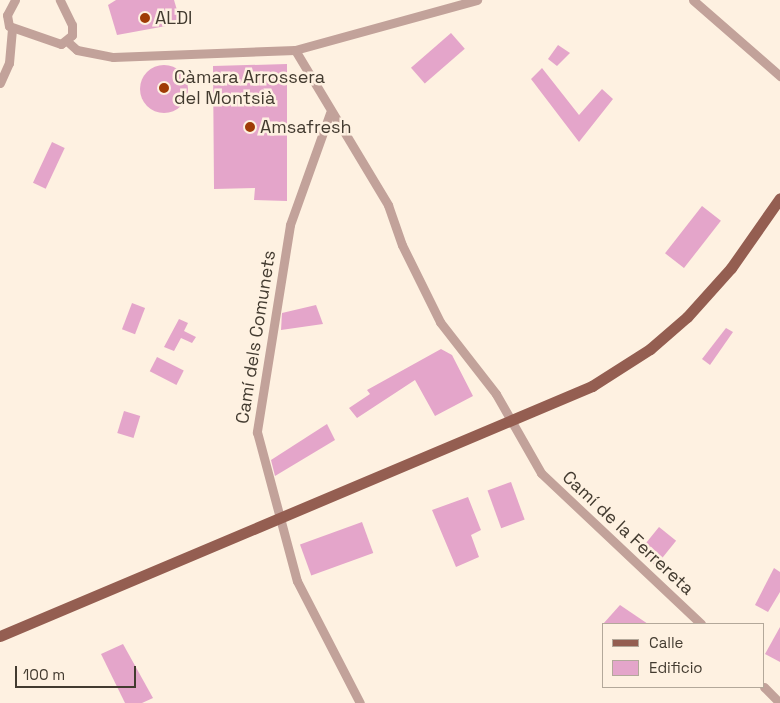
<!DOCTYPE html>
<html>
<head>
<meta charset="utf-8">
<style>
  body { margin:0 }
  #map { position:relative; width:780px; height:703px; overflow:hidden; background:#fef1e1; font-family:"Space Grotesk",sans-serif }
  div>[style] { position:absolute }
  .building>* { inset:0; background:#e4a5ca; transform-origin:0 0 }
  .round { border-radius:50% }
  .minor>* { height:9px; margin:-4.5px; padding:0 4.5px; transform-origin:4.5px; border-radius:4.5px; background:#c2a29a }
  .major>* { height:11px; margin:-5.5px; padding:0 5.5px; transform-origin:5.5px; border-radius:5.5px; background:#945e51 }
  .dots>* { width:14px; height:14px; translate:-50% -50%; box-sizing:border-box; border:2px solid #fef1e1; border-radius:50% }
  span { translate:-50% -50%; white-space:nowrap; text-align:center; line-height:1.15; -webkit-text-stroke:5px #fef1e1; paint-order:stroke }
  .poi-label { font-size:18px; color:#433b30 }
  .left { translate:0 -50%; text-align:left }
  .street-label { font-size:18px; color:#433b30 }
  .legend { position:absolute; left:602px; top:623px; width:162px; height:65px; box-sizing:border-box; background:#fef1e1; border:1px solid #b3a89a; margin:0; padding:6px 9px; list-style:none; font-size:15px; color:#433b30 }
  .legend li { display:flex; align-items:center; gap:10px; height:25px }
  .legend b { width:25px; border:1px solid #b3a89a }
  .scale { position:absolute; left:15px; top:666px; width:121px; height:22px; box-sizing:border-box; border:2px solid #433b30; border-top:0; padding-left:6px; font-size:15px; line-height:18px; white-space:nowrap; color:#433b30; -webkit-text-stroke:4px #fef1e1; paint-order:stroke }
</style>
</head>
<body>
<div id="map">
  <div class="building">
    <i style="clip-path:polygon(116px 0,174px 0,179px 17px,177px 24px,117px 35px,108px 5px)"></i>
    <i style="left:451px;top:33px;width:21px;height:53px;rotate:49deg"></i>
    <i style="clip-path:polygon(558px 45px,570px 53px,557px 66px,548px 59px)"></i>
    <i style="clip-path:polygon(287px 64px,287px 201px,254px 200px,255px 188px,214px 189px,213px 66px)"></i>
    <i class="round" style="left:140px;top:65px;width:48px;height:48px"></i>
    <i style="clip-path:polygon(542px 68px,579px 115px,602px 89px,613px 99px,579px 142px,531px 79px)"></i>
    <i style="left:52px;top:142px;width:14px;height:45px;rotate:25deg"></i>
    <i style="left:702px;top:206px;width:24px;height:60px;rotate:38deg"></i>
    <i style="left:132px;top:303px;width:14px;height:28px;rotate:21deg"></i>
    <i style="clip-path:polygon(316px 305px,323px 324px,281px 330px,282px 313px)"></i>
    <i style="clip-path:polygon(179px 319px,188px 323px,184px 331px,196px 337px,192px 343px,181px 338px,174px 351px,164px 347px)"></i>
    <i style="clip-path:polygon(726px 328px,733px 332px,710px 365px,702px 359px)"></i>
    <i style="clip-path:polygon(441px 349px,452px 355px,473px 396px,435px 416px,415px 380px,357px 418px,349px 408px,370px 394px,367px 390px)"></i>
    <i style="left:157px;top:357px;width:30px;height:16px;rotate:27deg"></i>
    <i style="left:124px;top:411px;width:17px;height:23px;rotate:17deg"></i>
    <i style="clip-path:polygon(327px 424px,335px 440px,275px 476px,271px 460px)"></i>
    <i style="left:511px;top:482px;width:40px;height:25px;rotate:70deg"></i>
    <i style="clip-path:polygon(468px 497px,481px 530px,471px 535px,479px 557px,456px 567px,432px 510px)"></i>
    <i style="left:362px;top:522px;width:33px;height:66px;rotate:70deg"></i>
    <i style="left:659px;top:527px;width:22px;height:32px;rotate:39deg"></i>
    <i style="clip-path:polygon(774px 568px,780px 572px,780px 592px,768px 612px,755px 605px)"></i>
    <i style="clip-path:polygon(620px 605px,648px 624px,603px 624px)"></i>
    <i style="clip-path:polygon(780px 627px,780px 662px,765px 654px)"></i>
    <i style="clip-path:polygon(123px 644px,153px 698px,142px 703px,125px 703px,101px 654px)"></i>
  </div>
  <div class="minor">
    <i style="left:15px;top:0;width:17px;rotate:118deg"></i>
    <i style="left:7px;top:15px;width:11px;rotate:80deg"></i>
    <i style="left:9px;top:26px;width:55px;rotate:19.1deg"></i>
    <i style="left:61px;top:44px;width:14px;rotate:-39deg"></i>
    <i style="left:72px;top:35px;width:10px;rotate:-90deg"></i>
    <i style="left:72px;top:25px;width:28px;rotate:-116deg"></i>
    <i style="left:693px;top:0;width:116px;rotate:41.1deg"></i>
    <i style="left:68px;top:42px;width:12px;rotate:42deg"></i>
    <i style="left:77px;top:50px;width:37px;rotate:11deg"></i>
    <i style="left:113px;top:57px;width:182px;rotate:-2.2deg"></i>
    <i style="left:295px;top:50px;width:189px;rotate:-15.4deg"></i>
    <i style="left:295px;top:50px;width:181px;rotate:59deg"></i>
    <i style="left:388px;top:205px;width:42px;rotate:70.7deg"></i>
    <i style="left:402px;top:245px;width:86px;rotate:63.7deg"></i>
    <i style="left:440px;top:322px;width:91px;rotate:52.1deg"></i>
    <i style="left:496px;top:394px;width:91px;rotate:60.3deg"></i>
    <i style="left:541px;top:473px;width:220px;rotate:43.3deg"></i>
    <i style="left:0;top:83px;width:22px;rotate:-66deg"></i>
    <i style="left:9px;top:63px;width:35px;rotate:-85deg"></i>
    <i style="left:330px;top:113px;width:119px;rotate:109.7deg"></i>
    <i style="left:290px;top:225px;width:210px;rotate:99.1deg"></i>
    <i style="left:257px;top:432px;width:154px;rotate:75deg"></i>
    <i style="left:297px;top:581px;width:137px;rotate:62.7deg"></i>
    <i style="left:764px;top:687px;width:23px;rotate:45deg"></i>
  </div>
  <div class="major">
    <i style="left:0;top:636px;width:643px;rotate:-22.89deg"></i>
    <i style="left:592px;top:386px;width:69px;rotate:-32.5deg"></i>
    <i style="left:650px;top:349px;width:49px;rotate:-40.9deg"></i>
    <i style="left:687px;top:317px;width:66px;rotate:-48.1deg"></i>
    <i style="left:731px;top:268px;width:85px;rotate:-55deg"></i>
  </div>
  <div class="dots">
    <i style="left:145px;top:18px;background:#9f3b05"></i>
    <i style="left:164px;top:88px;background:#9f3b05"></i>
    <i style="left:250px;top:127px;background:#9f3b05"></i>
  </div>
  <div class="poi-label">
    <span class="left" style="left:155px;top:18px">ALDI</span>
    <span class="left" style="left:174px;top:88px">Càmara Arrossera<br>del Montsià</span>
    <span class="left" style="left:260px;top:127px">Amsafresh</span>
  </div>
  <div class="street-label">
    <span style="left:256px;top:337px;rotate:-81deg">Camí dels Comunets</span>
    <span style="left:628px;top:533px;rotate:43deg">Camí de la Ferrereta</span>
  </div>
  <ul class="legend">
  <li><b style="height:6px;background:#945e51"></b>Calle</li>
  <li><b style="height:14px;background:#e4a5ca"></b>Edificio</li>
  </ul>
  <div class="scale">100 m</div>
</div>
</body>
</html>
